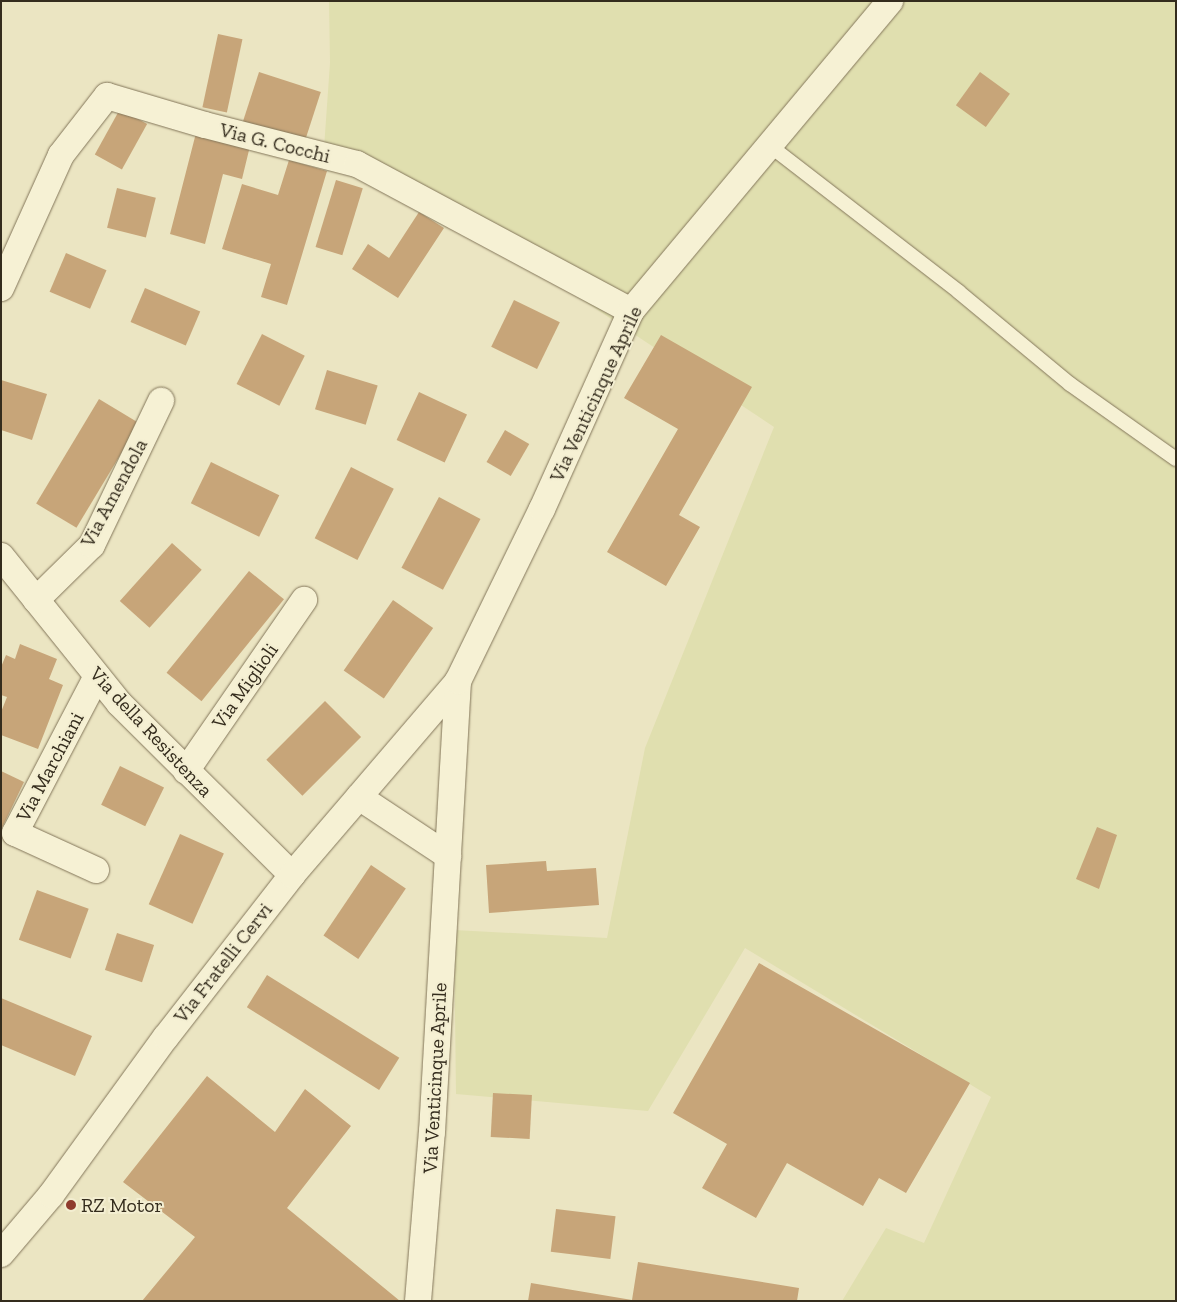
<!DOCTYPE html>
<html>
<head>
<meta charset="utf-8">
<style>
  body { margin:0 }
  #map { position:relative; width:1177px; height:1302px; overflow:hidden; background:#ebe5c2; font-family:"Zilla Slab",serif }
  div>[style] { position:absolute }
  .farmland>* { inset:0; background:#e0dfaf }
  .building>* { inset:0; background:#c7a579; transform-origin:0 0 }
  .roads { filter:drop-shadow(0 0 1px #83765a) drop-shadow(0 0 1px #83765a) }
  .service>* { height:14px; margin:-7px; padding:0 7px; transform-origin:7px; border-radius:7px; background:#f6f1d4 }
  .minor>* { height:26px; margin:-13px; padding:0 13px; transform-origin:13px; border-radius:13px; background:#f6f1d4 }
  .dots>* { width:14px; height:14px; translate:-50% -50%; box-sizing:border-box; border:2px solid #f3eed1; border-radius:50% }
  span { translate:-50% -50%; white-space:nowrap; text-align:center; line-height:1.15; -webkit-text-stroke:4px #f3eed1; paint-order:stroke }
  .street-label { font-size:20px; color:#342c1d }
  .poi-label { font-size:20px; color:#342c1d }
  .left { translate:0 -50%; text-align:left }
  .frame { position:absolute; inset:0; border:2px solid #342c1d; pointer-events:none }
</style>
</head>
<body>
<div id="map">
  <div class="farmland">
    <i style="clip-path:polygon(329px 1px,1176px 1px,1176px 1301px,842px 1301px,886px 1228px,924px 1243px,991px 1097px,745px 948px,648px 1111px,456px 1094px,454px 930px,607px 938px,645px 748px,774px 427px,575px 295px,324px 148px,330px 63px)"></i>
  </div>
  <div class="building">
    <i style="left:218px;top:34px;width:25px;height:75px;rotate:12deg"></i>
    <i style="left:259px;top:72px;width:65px;height:52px;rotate:18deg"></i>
    <i style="left:980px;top:72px;width:37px;height:41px;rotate:36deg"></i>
    <i style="left:120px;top:109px;width:31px;height:52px;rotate:29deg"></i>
    <i style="clip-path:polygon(196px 133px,250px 146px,242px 179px,223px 174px,205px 244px,170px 234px)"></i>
    <i style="clip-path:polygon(289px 160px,327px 171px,287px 305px,261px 297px,271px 264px,222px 249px,242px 184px,278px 195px)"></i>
    <i style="left:336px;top:180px;width:28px;height:70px;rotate:17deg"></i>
    <i style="left:117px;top:188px;width:40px;height:41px;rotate:14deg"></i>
    <i style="clip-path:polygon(419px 212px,444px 228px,398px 298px,352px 269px,368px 244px,389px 258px)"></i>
    <i style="left:66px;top:253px;width:44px;height:42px;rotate:23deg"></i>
    <i style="left:145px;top:288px;width:60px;height:37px;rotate:23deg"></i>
    <i style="left:514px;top:300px;width:51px;height:52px;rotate:26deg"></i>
    <i style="left:262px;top:334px;width:48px;height:56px;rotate:27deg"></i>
    <i style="clip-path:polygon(661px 335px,752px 387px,679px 515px,700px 527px,666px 586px,607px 552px,678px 429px,624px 398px)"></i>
    <i style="left:327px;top:370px;width:53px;height:41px;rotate:17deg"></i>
    <i style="clip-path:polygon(1px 380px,47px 394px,32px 440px,1px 430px)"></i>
    <i style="left:419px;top:392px;width:53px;height:53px;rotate:25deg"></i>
    <i style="left:99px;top:399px;width:47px;height:122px;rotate:31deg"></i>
    <i style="left:505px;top:430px;width:28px;height:37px;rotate:30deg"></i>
    <i style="left:211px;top:462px;width:76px;height:46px;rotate:26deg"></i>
    <i style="left:351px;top:467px;width:48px;height:80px;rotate:27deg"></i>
    <i style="left:439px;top:497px;width:47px;height:80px;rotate:28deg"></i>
    <i style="left:172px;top:543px;width:40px;height:78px;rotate:42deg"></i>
    <i style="left:249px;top:571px;width:45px;height:131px;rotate:39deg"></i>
    <i style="left:393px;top:600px;width:49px;height:86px;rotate:35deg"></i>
    <i style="clip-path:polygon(20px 644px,57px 659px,49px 679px,63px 685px,38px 749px,1px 735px,1px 712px,7px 697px,1px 695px,1px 667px,6px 655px,15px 659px)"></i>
    <i style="left:325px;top:701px;width:51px;height:83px;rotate:45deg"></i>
    <i style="left:120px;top:766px;width:49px;height:43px;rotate:26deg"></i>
    <i style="clip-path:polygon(1px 771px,24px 782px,1px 830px)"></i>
    <i style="clip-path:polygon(1097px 827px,1117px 835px,1099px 889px,1076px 879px)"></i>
    <i style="left:180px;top:834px;width:48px;height:77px;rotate:24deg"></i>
    <i style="clip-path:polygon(546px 861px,547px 871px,596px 868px,599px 905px,489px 913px,486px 865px)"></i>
    <i style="left:371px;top:865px;width:42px;height:85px;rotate:34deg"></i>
    <i style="left:37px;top:890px;width:55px;height:53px;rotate:20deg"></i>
    <i style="left:117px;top:933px;width:39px;height:39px;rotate:18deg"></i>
    <i style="clip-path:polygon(759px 963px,970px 1083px,906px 1193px,879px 1178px,863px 1206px,787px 1163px,756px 1218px,702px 1188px,727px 1144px,673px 1113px)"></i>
    <i style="left:267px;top:975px;width:156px;height:38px;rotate:32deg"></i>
    <i style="clip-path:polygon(1px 998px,92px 1036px,75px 1076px,1px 1045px)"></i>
    <i style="clip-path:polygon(207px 1076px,275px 1132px,305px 1089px,351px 1126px,287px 1208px,400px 1301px,142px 1301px,195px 1237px,123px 1182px)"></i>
    <i style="left:493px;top:1093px;width:39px;height:44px;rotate:3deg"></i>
    <i style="left:556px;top:1209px;width:60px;height:43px;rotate:7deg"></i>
    <i style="clip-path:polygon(638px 1262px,799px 1288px,797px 1301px,528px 1301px,531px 1283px,632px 1300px)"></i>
  </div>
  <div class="roads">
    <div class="service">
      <i style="left:769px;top:145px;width:240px;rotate:37.7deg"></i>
      <i style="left:959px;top:292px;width:144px;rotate:39.7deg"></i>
      <i style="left:1070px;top:384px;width:130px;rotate:35.3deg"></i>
    </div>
    <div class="minor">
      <i style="left:1px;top:288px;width:146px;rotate:-65.7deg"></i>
      <i style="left:61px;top:155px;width:75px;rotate:-52.1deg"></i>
      <i style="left:107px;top:96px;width:102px;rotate:16.5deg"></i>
      <i style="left:205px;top:125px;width:157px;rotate:14.4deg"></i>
      <i style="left:357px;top:164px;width:311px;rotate:28.2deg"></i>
      <i style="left:1px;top:556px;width:189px;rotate:51.2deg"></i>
      <i style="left:119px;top:703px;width:244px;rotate:44.8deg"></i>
      <i style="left:36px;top:600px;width:78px;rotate:-44.5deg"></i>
      <i style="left:92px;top:545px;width:160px;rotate:-64.4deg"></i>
      <i style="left:186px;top:771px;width:208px;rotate:-55.4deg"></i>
      <i style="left:359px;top:797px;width:107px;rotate:33.5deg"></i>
      <i style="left:96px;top:870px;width:89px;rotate:-155.4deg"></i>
      <i style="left:15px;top:833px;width:177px;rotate:-62.4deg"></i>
      <i style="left:1px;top:1254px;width:77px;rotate:-49.7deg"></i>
      <i style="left:51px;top:1195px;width:195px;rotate:-54deg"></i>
      <i style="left:166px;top:1037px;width:205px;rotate:-52.1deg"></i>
      <i style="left:292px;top:875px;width:255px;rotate:-49.4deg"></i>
      <i style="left:418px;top:1301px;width:170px;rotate:-85.3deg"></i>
      <i style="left:432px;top:1132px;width:452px;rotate:-86.7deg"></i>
      <i style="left:458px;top:681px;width:191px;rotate:-64deg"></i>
      <i style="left:542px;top:509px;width:217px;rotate:-65.8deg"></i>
      <i style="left:631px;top:311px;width:404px;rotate:-50.1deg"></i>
    </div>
  </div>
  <div class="dots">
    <i style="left:71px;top:1205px;background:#8f3b2e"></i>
  </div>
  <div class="street-label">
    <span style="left:275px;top:143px;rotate:14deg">Via G. Cocchi</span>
    <span style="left:596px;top:394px;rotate:-65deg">Via Venticinque Aprile</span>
    <span style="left:114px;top:493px;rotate:-62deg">Via Amendola</span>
    <span style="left:245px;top:686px;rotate:-55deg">Via Miglioli</span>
    <span style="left:151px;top:732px;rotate:47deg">Via della Resistenza</span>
    <span style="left:50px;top:767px;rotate:-62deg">Via Marchiani</span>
    <span style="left:223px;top:963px;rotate:-52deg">Via Fratelli Cervi</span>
    <span style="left:435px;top:1078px;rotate:-87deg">Via Venticinque Aprile</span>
  </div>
  <div class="poi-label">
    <span class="left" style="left:81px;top:1205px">RZ Motor</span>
  </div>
  <div class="frame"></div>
</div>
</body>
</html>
